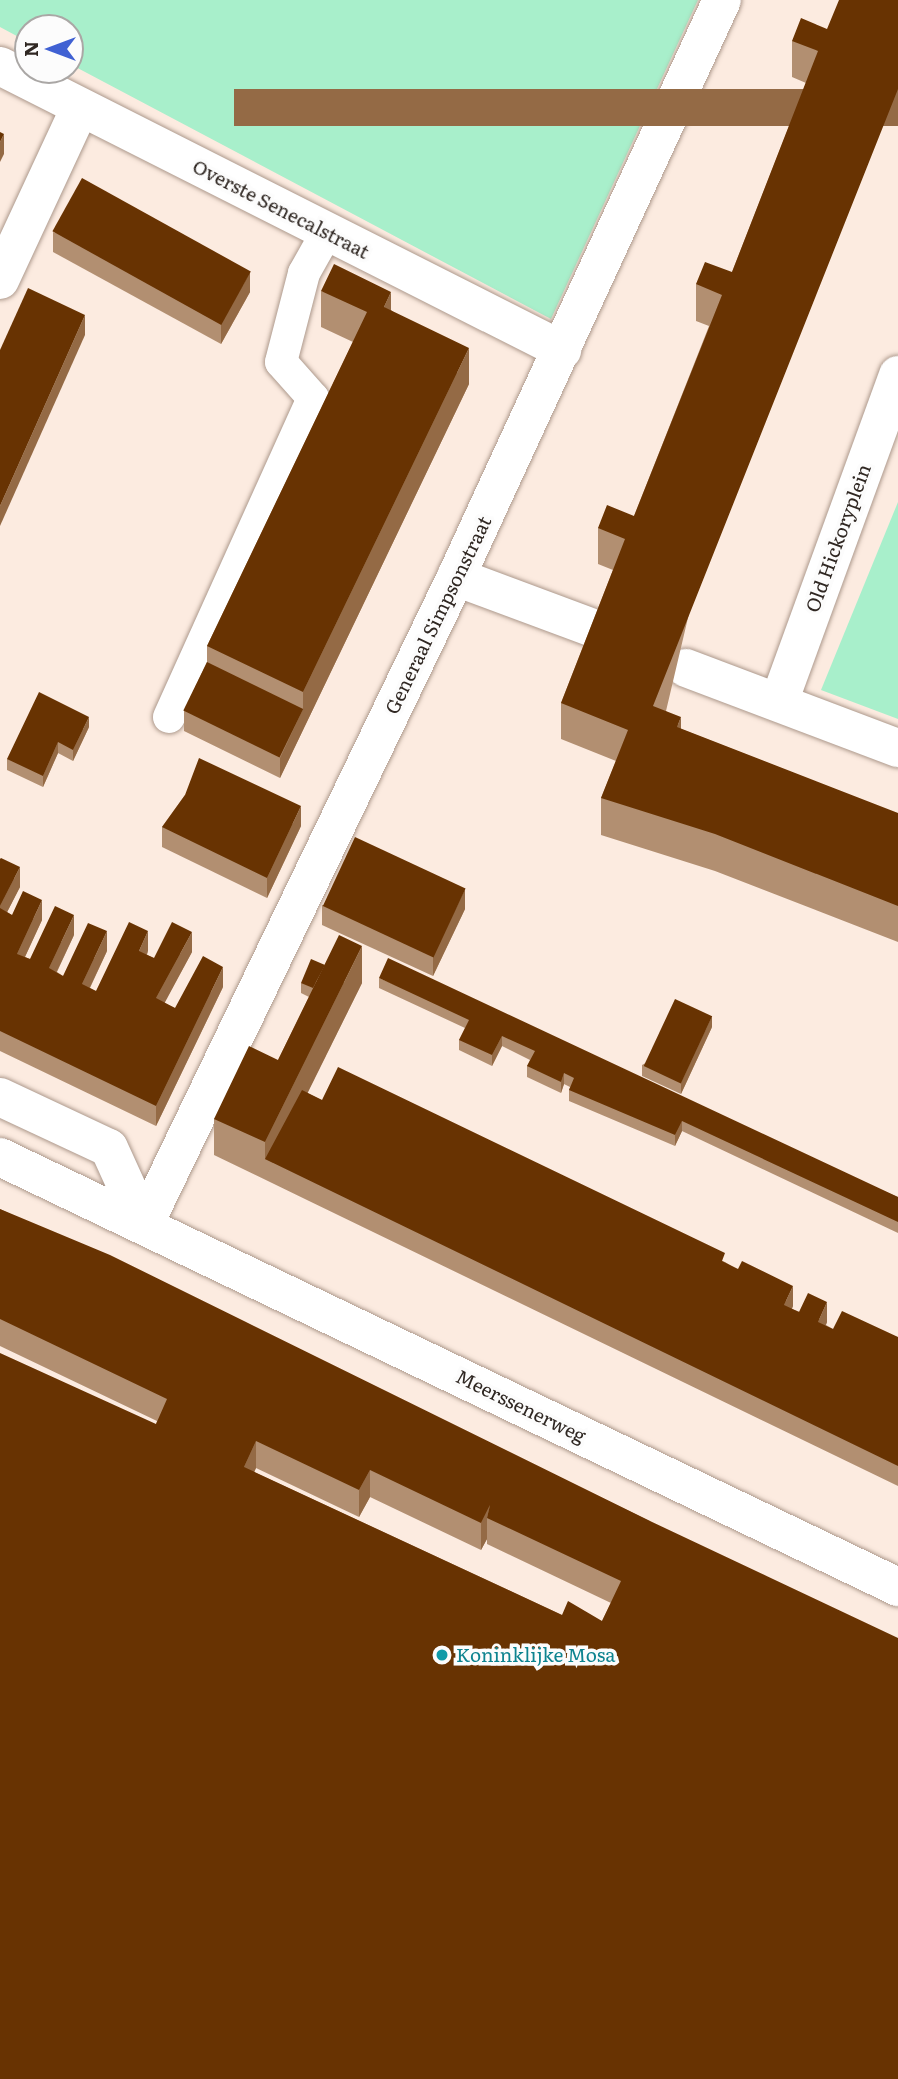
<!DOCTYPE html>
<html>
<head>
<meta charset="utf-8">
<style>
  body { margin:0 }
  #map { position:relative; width:898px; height:2079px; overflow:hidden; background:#fcebe0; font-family:Literata,serif }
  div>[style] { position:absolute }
  .green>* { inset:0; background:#a8efcb }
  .roads { filter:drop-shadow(0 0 2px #ad998c) drop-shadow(0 0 2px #ad998c) }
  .service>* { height:32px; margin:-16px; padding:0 16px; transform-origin:16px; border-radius:16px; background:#fff }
  .minor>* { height:38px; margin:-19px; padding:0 19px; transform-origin:19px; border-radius:19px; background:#fff }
  .wall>* { inset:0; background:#b28f71 }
  .shaded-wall>* { inset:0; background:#946a45; transform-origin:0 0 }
  .building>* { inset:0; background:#683302; transform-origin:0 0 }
  .dots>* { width:19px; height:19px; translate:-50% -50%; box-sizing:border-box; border:4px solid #fcfcfc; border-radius:50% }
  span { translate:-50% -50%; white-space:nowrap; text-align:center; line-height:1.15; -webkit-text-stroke:7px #fcfcfc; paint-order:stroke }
  .street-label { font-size:19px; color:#2f2722 }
  .culture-label { font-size:19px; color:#0d838f }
  .left { translate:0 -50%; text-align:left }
  .north { position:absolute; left:14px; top:14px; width:70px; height:70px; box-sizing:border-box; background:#fcfcfc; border:2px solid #aaa7a5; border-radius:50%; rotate:270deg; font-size:19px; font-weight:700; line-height:28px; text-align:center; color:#2f2722 }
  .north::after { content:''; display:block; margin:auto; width:24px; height:32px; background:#4061d3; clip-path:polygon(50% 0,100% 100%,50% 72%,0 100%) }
</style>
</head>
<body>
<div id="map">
  <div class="green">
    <i style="clip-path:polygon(0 0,698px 0,551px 319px,70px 64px,70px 28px,28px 28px,28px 42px,0 27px)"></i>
    <i style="clip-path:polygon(898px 502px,898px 719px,821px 690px)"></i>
  </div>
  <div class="roads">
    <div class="service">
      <i style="left:169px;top:717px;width:350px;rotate:-65.7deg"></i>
      <i style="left:313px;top:398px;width:48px;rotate:-131.6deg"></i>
      <i style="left:281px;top:362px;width:92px;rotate:-75.5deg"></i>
      <i style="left:304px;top:273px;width:47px;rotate:-60.7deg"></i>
    </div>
    <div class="minor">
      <i style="left:0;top:66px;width:630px;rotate:26.81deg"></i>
      <i style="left:0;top:280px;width:190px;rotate:-65.1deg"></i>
      <i style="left:456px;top:577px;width:158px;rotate:20.4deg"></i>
      <i style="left:686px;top:668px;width:227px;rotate:20.7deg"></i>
      <i style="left:779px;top:702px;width:348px;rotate:-70deg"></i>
      <i style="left:0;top:1097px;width:120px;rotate:25.1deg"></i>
      <i style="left:109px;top:1148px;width:85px;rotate:65.6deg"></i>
      <i style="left:0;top:1157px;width:996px;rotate:25.59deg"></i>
      <i style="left:144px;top:1225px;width:719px;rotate:-64.29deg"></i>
      <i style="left:456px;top:577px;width:635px;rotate:-65.25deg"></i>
    </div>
  </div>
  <div class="wall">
    <i style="clip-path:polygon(827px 29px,666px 711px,681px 729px,898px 814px,898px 942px,715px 871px,601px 835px,601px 798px,616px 761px,561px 739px,561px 703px,613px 570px,598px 564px,598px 528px,634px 516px,709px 326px,696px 321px,696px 284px,732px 272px,806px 83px,792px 77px,792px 41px)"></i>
    <i style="clip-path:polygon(53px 232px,250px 292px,221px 344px,53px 252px)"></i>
    <i style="clip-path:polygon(321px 291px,391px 310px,469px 384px,280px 778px,184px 731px,184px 711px,207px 662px,207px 646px,353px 342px,321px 327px)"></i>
    <i style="clip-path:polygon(89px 727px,73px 761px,58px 753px,43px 787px,7px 770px,7px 759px)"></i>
    <i style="clip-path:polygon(185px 795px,301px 826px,267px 898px,162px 847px,162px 827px)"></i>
    <i style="clip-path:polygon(0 859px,20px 887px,7px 912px,12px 915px,42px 920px,25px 957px,30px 959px,74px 935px,57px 972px,63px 976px,107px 951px,90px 988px,96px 991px,148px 951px,147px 955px,154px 958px,192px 952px,164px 1003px,175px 1008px,223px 987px,156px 1126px,0 1051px)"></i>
    <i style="clip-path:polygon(322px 905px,465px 909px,433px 976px,322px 925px)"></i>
    <i style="clip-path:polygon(379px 978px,898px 1197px,898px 1233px,682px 1131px,675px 1146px,569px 1101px,569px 1090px,570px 1087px,564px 1084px,561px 1093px,527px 1077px,527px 1066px,530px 1060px,502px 1046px,492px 1066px,459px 1050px,459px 1040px,465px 1028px,379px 988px)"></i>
    <i style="clip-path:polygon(301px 983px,362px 983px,307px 1093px,322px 1100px,725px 1262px,793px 1306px,792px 1309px,827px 1322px,826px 1325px,833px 1329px,898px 1337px,898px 1486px,214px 1155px,214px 1119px,278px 1060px,309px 997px,301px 993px)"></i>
    <i style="clip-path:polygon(712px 1027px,681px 1094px,642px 1076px,642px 1065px)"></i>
    <i style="clip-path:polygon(evenodd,0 1209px,650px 1521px,898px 2079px,156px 1424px,157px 1421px,0 1346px,0 1209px,256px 1468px,359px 1517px,370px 1497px,481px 1550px,487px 1539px,487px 1544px,611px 1603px,602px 1621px,562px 1615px,254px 1472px,256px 1468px)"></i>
  </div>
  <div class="shaded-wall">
    <i style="left:898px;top:89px;width:37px;height:664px;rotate:90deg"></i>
    <i style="clip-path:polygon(4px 134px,4px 154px,0 162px,0 142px)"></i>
    <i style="clip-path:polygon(250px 272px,250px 292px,221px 344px,221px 324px)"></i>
    <i style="clip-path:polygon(391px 292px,391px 329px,384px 307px)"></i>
    <i style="clip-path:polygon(85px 315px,85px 335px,0 526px,0 506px)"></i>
    <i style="clip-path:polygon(469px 348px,469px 384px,280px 778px,280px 758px,303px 709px,303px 692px)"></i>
    <i style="clip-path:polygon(89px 717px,89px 727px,73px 761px,73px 750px)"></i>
    <i style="clip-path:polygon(681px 717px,681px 753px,677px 727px)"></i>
    <i style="clip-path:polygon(58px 742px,58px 753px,43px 787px,43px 776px)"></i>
    <i style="clip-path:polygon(301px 806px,301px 826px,267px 898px,267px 878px)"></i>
    <i style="clip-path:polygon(20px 867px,20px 887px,0 926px,0 906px)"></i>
    <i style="clip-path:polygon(465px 889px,465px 909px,433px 976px,433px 956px)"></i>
    <i style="clip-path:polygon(42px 900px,42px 920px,17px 974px,17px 954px)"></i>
    <i style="clip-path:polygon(74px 915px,74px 935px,49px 988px,49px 968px)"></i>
    <i style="clip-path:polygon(107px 931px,107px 951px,82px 1004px,82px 984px)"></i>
    <i style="clip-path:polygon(148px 931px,148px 951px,139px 971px,139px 951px)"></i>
    <i style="clip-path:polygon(192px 932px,192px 952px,156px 1019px,156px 998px)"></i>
    <i style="clip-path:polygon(362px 946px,362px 983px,273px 1163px,265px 1159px,265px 1142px)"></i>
    <i style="clip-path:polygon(223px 967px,223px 987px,156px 1126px,156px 1106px)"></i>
    <i style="clip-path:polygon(712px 1016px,712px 1027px,681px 1094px,681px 1083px)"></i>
    <i style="clip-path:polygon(502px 1036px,502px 1046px,492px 1066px,492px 1055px)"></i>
    <i style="clip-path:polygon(564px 1073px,564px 1084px,561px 1093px,561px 1082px)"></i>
    <i style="clip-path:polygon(682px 1121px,682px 1131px,675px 1146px,675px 1135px)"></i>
    <i style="clip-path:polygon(793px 1286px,793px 1306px,784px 1325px,784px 1305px)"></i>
    <i style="clip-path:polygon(827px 1302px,827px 1322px,818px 1342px,818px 1322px)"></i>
    <i style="clip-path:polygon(256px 1441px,256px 1468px,244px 1494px,244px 1467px)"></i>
    <i style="clip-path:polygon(370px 1470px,370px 1497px,359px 1517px,359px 1490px)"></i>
    <i style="clip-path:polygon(490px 1505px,487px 1518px,487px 1539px,481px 1550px,481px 1523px)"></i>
  </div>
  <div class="building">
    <i style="clip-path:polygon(839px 0,898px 0,898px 89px,653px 706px,681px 717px,677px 727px,898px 813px,898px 906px,715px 834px,601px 798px,628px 730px,561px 703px,625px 539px,598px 528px,607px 505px,634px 516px,722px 295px,696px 284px,705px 262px,732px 272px,818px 51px,792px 41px,801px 18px,827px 29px)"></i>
    <i style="clip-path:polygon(0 132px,4px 134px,0 142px)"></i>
    <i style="left:82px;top:178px;width:193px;height:61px;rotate:29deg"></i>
    <i style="clip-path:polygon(334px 264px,391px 292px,384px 307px,469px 348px,303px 692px,207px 646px,367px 312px,321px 291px)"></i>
    <i style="clip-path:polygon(28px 288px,85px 315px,0 506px,0 350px)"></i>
    <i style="left:207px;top:662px;width:107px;height:54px;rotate:26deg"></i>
    <i style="clip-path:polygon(39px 692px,89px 717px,73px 750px,58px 742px,43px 776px,7px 759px)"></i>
    <i style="clip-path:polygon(199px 758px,301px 806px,267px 878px,162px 827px,185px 795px)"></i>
    <i style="left:355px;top:837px;width:122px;height:76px;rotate:25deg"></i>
    <i style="clip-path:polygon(1px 858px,20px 867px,0 906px,0 859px)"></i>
    <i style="clip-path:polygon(23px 891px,42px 900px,17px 954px,30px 959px,55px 906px,74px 915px,49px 968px,63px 976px,88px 923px,107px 931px,82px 984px,96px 991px,129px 922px,148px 931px,139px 951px,154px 958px,172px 922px,192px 932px,156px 998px,175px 1008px,203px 956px,223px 967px,156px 1106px,0 1031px,0 908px,12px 915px)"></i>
    <i style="clip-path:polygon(339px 935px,362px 946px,265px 1142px,214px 1119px,249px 1046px,278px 1060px)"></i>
    <i style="clip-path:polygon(388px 958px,898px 1197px,898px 1222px,682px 1121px,675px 1135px,569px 1090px,574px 1078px,564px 1073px,561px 1082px,527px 1066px,535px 1051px,502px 1036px,492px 1055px,459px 1040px,469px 1020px,379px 978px)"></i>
    <i style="clip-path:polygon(311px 959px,325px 965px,313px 988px,301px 983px)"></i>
    <i style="left:675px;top:999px;width:41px;height:74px;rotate:25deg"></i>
    <i style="clip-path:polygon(338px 1067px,725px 1253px,722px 1261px,738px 1269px,742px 1261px,793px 1286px,784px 1305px,799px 1312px,808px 1293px,827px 1302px,818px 1322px,833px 1329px,842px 1311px,898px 1337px,898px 1466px,265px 1159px,302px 1090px,322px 1100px)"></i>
    <i style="clip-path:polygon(evenodd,0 1209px,110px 1255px,650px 1521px,898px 1638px,898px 2079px,0 2079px,0 1353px,156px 1424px,167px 1399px,0 1319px,0 1209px,256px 1441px,359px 1490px,370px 1470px,481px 1523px,490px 1505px,487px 1518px,621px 1581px,602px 1621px,568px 1601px,562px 1615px,244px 1467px,256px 1441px)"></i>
  </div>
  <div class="dots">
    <i style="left:442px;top:1655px;background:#0f9aa8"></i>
  </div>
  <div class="street-label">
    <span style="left:281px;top:209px;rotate:27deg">Overste Senecalstraat</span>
    <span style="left:838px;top:538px;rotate:-70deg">Old Hickoryplein</span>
    <span style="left:438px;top:615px;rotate:-64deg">Generaal Simpsonstraat</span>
    <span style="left:521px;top:1406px;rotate:26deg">Meerssenerweg</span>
  </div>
  <div class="culture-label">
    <span class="left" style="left:456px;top:1655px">Koninklijke Mosa</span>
  </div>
  <div class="north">N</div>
</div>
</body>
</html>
